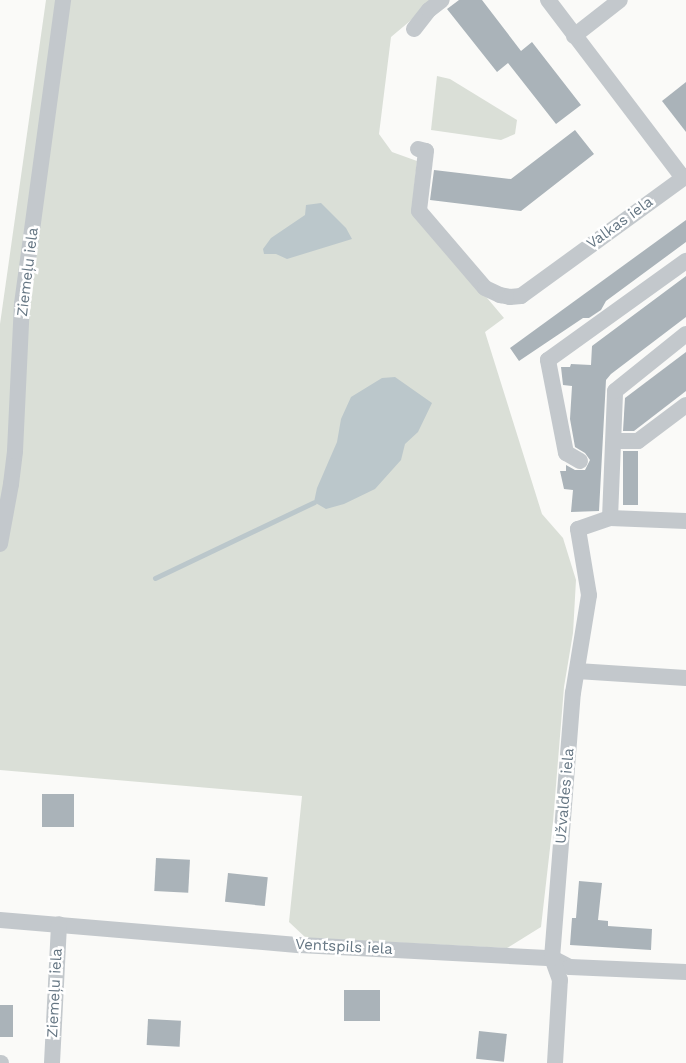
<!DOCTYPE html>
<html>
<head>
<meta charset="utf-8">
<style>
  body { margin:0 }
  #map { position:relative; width:686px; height:1063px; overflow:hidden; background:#fafaf8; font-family:"Work Sans",sans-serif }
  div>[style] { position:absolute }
  .green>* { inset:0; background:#dadfd7 }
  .water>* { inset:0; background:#bbc7cb }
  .stream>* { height:5px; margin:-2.5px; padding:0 2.5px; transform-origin:2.5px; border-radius:2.5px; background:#bbc7cb }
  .building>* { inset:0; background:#aab3b9; transform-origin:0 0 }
  .minor>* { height:16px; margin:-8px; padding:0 8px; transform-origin:8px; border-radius:8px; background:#c3c8cc }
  span { translate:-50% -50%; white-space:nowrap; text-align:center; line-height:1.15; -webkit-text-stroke:5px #fff; paint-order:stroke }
  .street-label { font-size:15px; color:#657683 }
</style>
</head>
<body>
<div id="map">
  <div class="green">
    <i style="clip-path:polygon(46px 0,435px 0,391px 37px,379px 134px,392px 152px,417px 161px,412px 209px,504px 318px,485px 332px,542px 514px,563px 538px,576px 580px,573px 633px,564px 687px,553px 822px,541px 927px,507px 948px,306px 938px,289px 922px,302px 796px,0 770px,0 324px)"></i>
    <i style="clip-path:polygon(437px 76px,450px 79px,517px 120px,515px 134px,501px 140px,431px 130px)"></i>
  </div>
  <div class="water">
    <i style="clip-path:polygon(321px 203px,346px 228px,352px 239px,287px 259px,276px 254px,264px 254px,263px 249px,271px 238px,305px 215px,306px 205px)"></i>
    <i style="clip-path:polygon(395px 377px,432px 403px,418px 432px,405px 444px,401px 460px,375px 489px,344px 504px,326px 509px,314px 502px,317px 488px,337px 442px,341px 419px,351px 397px,382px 378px)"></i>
  </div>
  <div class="stream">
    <i style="left:155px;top:578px;width:176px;rotate:-25.5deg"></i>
  </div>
  <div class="building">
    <i style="clip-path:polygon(459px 0,482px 0,521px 51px,532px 42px,581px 105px,556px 124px,508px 63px,497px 72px,447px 9px)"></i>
    <i style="clip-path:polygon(686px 82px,686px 132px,662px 101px)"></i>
    <i style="clip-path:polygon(575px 130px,594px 154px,521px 211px,430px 200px,434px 170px,511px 179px)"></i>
    <i style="clip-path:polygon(686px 220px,686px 242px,606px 301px,601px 310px,589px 318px,583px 318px,519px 361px,510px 348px)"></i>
    <i style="clip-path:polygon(686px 276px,686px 317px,611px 374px,606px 380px,599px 511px,571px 512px,573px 490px,564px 489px,560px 471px,566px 471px,566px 465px,575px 470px,585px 470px,590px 460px,585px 453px,575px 447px,570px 419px,572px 386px,563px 385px,561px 367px,570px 367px,571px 364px,591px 365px,592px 346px)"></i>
    <i style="clip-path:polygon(686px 352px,686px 391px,634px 431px,623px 431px,625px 398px)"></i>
    <i style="left:623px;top:451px;width:15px;height:54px"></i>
    <i style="left:42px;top:794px;width:32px;height:33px"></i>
    <i style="left:156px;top:858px;width:34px;height:33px;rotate:3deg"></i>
    <i style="left:228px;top:873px;width:40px;height:29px;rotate:6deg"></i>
    <i style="clip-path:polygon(579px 881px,602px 883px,598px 920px,608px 921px,608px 926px,652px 929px,651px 950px,570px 945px,572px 918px,576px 918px)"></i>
    <i style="left:344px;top:990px;width:36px;height:31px"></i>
    <i style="left:0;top:1005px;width:13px;height:32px"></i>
    <i style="left:148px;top:1019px;width:33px;height:26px;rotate:3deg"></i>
    <i style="left:479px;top:1031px;width:28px;height:28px;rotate:6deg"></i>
  </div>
  <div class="minor">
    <i style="left:548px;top:0;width:223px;rotate:52.8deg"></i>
    <i style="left:414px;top:29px;width:24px;rotate:-52deg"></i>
    <i style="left:429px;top:10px;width:16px;rotate:-38deg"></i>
    <i style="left:574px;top:36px;width:58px;rotate:-38deg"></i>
    <i style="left:418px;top:149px;width:8px;rotate:14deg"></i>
    <i style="left:426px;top:151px;width:60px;rotate:96.7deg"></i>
    <i style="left:419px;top:211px;width:101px;rotate:49.4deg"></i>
    <i style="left:485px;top:288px;width:17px;rotate:25deg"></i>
    <i style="left:500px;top:295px;width:10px;rotate:11deg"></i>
    <i style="left:510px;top:297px;width:11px;rotate:-5deg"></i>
    <i style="left:521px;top:296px;width:204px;rotate:-36deg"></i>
    <i style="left:614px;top:441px;width:24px"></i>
    <i style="left:638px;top:441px;width:60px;rotate:-36.9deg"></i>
    <i style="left:580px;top:461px;width:16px;rotate:-150deg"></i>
    <i style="left:566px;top:453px;width:95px;rotate:-101deg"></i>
    <i style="left:548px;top:360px;width:170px;rotate:-35.7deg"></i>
    <i style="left:610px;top:518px;width:127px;rotate:-87.7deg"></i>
    <i style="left:615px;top:391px;width:91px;rotate:-38.8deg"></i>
    <i style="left:0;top:544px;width:61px;rotate:-79.6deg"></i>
    <i style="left:11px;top:484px;width:33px;rotate:-83deg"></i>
    <i style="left:15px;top:451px;width:147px;rotate:-87.3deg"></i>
    <i style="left:22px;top:304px;width:307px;rotate:-82.3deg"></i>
    <i style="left:577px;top:671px;width:109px;rotate:3.7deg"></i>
    <i style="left:0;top:920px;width:301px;rotate:4.8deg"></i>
    <i style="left:300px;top:945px;width:252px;rotate:3deg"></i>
    <i style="left:552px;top:958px;width:20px;rotate:27deg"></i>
    <i style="left:570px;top:967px;width:116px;rotate:2.5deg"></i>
    <i style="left:0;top:1063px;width:1px"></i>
    <i style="left:52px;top:1063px;width:139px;rotate:-87.1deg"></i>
    <i style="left:555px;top:1063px;width:83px;rotate:-86.6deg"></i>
    <i style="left:560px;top:980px;width:23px;rotate:-110deg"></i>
    <i style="left:552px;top:958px;width:266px;rotate:-85.5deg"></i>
    <i style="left:573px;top:693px;width:99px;rotate:-80.7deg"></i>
    <i style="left:589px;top:595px;width:67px;rotate:-99.5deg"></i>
    <i style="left:578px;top:529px;width:34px;rotate:-19deg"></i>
    <i style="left:610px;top:518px;width:76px;rotate:2.3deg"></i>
  </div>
  <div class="street-label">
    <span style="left:620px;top:223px;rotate:-36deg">Valkas iela</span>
    <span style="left:28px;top:272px;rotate:-83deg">Ziemeļu iela</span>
    <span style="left:565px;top:796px;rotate:-85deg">Užvaldes iela</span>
    <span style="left:344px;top:947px;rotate:3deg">Ventspils iela</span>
    <span style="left:55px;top:993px;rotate:-87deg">Ziemeļu iela</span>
  </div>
</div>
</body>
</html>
